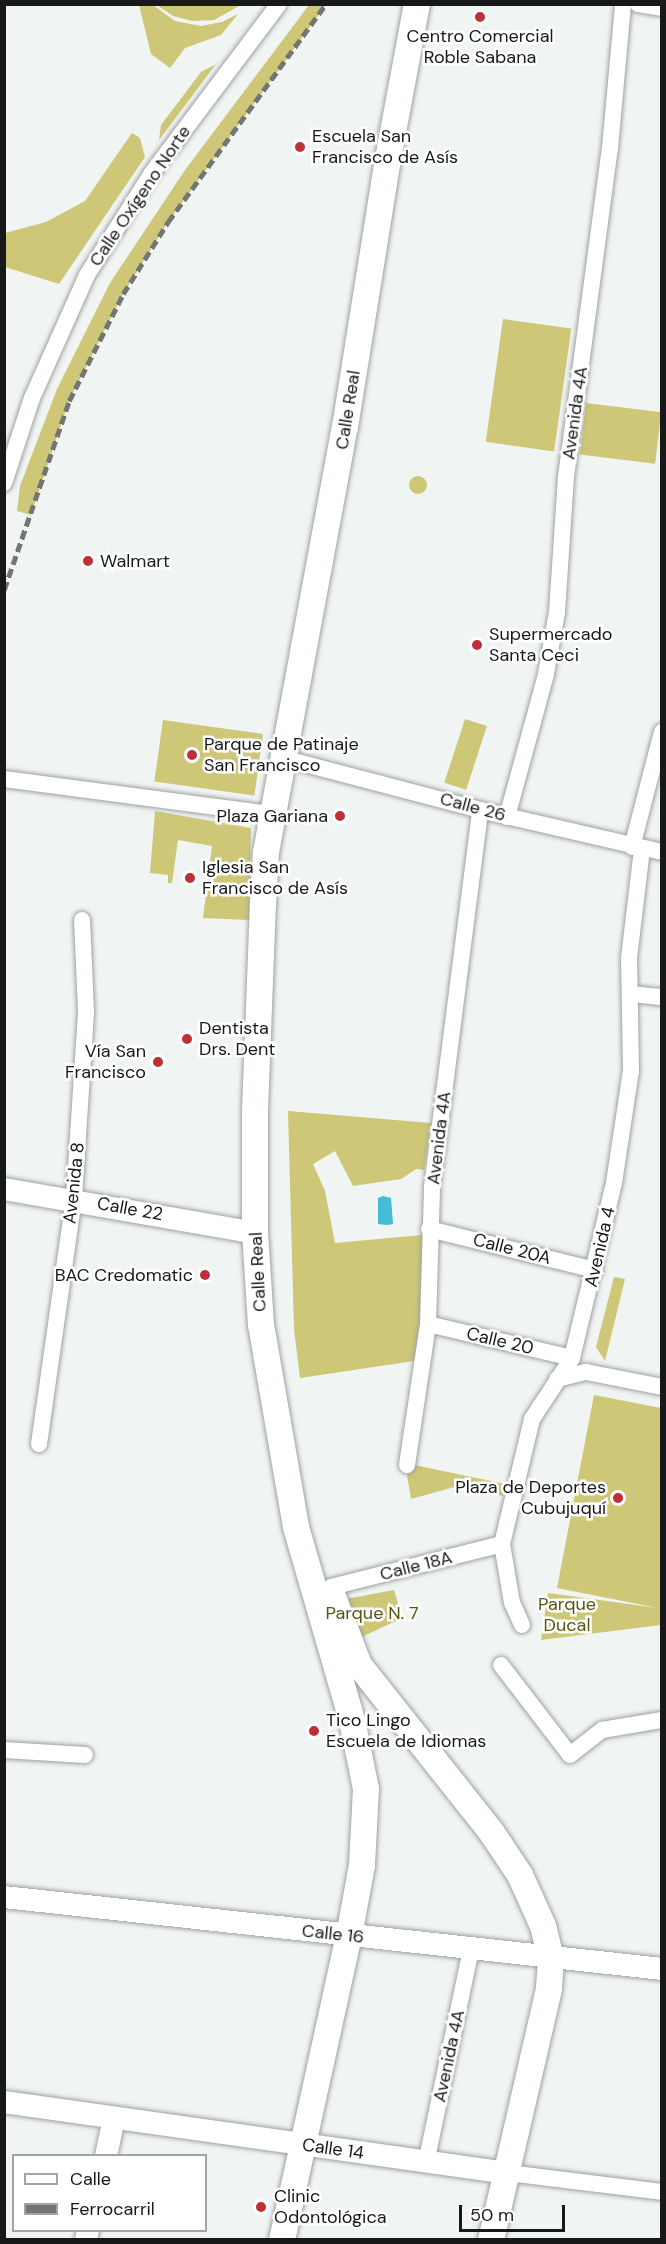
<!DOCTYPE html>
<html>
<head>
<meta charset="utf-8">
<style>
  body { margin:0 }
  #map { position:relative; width:666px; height:2244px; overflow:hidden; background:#f0f4f2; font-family:"DM Sans",sans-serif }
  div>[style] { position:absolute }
  .green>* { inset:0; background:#cdc777; transform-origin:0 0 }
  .round { border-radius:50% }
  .water>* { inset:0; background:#42bdd5 }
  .roads { filter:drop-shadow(0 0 2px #9ea2a0) drop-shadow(0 0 2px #9ea2a0) }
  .street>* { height:16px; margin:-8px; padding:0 8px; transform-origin:8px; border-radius:8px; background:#fff }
  .secondary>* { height:22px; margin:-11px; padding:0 11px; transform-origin:11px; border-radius:11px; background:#fff }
  .primary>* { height:26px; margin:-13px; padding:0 13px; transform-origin:13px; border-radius:13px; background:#fff }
  .rail>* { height:4.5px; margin-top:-2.25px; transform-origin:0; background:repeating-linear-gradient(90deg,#737574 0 9px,transparent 0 13.5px) }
  .dots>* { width:16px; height:16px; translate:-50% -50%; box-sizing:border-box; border:3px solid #fff; border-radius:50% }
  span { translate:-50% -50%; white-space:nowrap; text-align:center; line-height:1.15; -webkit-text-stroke:5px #fff; paint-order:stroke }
  .poi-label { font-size:18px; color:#171817 }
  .left { translate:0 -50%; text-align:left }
  .right { translate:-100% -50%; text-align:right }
  .street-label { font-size:18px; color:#171817 }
  .park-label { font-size:18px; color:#5a5512 }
  .frame { position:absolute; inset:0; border:6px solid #171817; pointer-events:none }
  .legend { position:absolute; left:12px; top:2154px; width:195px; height:78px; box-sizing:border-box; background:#fff; border:2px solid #a2a3a2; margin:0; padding:8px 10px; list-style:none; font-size:18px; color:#171817 }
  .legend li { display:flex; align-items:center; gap:12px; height:30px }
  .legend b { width:30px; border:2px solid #a2a3a2 }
  .scale { position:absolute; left:459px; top:2205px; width:106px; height:27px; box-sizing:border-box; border:3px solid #171817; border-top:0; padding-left:8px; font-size:18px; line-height:21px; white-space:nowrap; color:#171817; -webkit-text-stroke:4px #fff; paint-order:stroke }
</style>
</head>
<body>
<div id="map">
  <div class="green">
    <i style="clip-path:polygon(139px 5px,153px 5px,175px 21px,201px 26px,222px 22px,238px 14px,221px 35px,185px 48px,170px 68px,151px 54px)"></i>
    <i style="clip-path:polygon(157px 5px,241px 5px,214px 20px,193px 21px,173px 16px)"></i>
    <i style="clip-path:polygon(309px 5px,326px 5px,168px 222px,123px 294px,69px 401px,31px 515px,17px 511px,20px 486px,57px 389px,110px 283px,185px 170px)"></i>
    <i style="clip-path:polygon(216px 64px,159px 140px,161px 125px,201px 72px)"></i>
    <i style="clip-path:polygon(132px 133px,140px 138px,145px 157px,59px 284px,5px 267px,5px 233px,46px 222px,85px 201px)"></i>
    <i style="left:503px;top:319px;width:69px;height:124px;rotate:8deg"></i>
    <i style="left:586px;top:403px;width:76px;height:52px;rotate:7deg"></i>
    <i class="round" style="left:409px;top:476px;width:18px;height:18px"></i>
    <i style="left:465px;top:719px;width:23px;height:67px;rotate:18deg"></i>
    <i style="left:163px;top:720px;width:101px;height:62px;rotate:8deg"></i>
    <i style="clip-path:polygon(155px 811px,251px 828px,249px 920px,203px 918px,212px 846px,178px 840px,172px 883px,168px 883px,168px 875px,150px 873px)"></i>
    <i style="clip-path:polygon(288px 1111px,431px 1123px,424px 1170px,416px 1169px,401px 1179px,353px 1186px,335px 1151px,313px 1164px,325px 1191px,335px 1243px,422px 1235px,422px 1311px,414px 1361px,300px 1378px,294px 1329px)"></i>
    <i style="clip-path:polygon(614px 1277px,625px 1279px,605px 1361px,596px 1347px)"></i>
    <i style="clip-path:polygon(594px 1395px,661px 1408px,661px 1625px,541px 1640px,548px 1593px,658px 1608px,557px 1588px)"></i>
    <i style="clip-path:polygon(405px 1463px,505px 1484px,503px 1496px,458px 1486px,411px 1499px)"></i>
    <i style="clip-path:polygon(394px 1590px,402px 1618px,362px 1637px,346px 1599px)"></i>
  </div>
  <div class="water">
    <i style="clip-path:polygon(383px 1196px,391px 1198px,393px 1224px,387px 1225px,378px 1224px,378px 1198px)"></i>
  </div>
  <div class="roads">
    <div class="street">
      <i style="left:638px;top:4px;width:24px;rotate:9deg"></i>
      <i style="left:4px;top:483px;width:89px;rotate:-71.8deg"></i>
      <i style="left:32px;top:398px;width:135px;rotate:-65.9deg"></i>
      <i style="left:87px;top:275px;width:121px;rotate:-57.5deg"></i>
      <i style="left:152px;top:173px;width:211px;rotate:-53.1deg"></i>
      <i style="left:286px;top:759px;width:201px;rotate:14.7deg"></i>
      <i style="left:480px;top:810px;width:187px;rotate:13deg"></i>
      <i style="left:4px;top:779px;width:274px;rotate:7.5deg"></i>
      <i style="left:507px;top:817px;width:148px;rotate:-74.7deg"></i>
      <i style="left:546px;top:674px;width:63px;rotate:-79.9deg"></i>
      <i style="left:557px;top:612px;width:135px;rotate:-86.2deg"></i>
      <i style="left:566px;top:477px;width:332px;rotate:-82.4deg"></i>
      <i style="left:610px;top:148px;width:145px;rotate:-84.8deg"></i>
      <i style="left:632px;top:847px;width:119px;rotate:-75.4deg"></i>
      <i style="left:631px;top:994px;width:31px;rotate:6deg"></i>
      <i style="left:429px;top:1229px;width:171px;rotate:13.9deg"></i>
      <i style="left:428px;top:1324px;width:148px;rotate:13.3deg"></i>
      <i style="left:557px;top:1379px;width:30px;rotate:-14deg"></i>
      <i style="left:586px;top:1372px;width:77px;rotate:11.2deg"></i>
      <i style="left:39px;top:1444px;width:248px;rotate:-81.9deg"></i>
      <i style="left:74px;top:1198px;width:187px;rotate:-86.3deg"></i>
      <i style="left:86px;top:1011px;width:91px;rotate:-92.5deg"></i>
      <i style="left:407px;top:1465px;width:143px;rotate:-81.5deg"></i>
      <i style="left:428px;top:1324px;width:137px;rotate:-88.3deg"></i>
      <i style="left:432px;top:1187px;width:380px;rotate:-82.7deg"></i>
      <i style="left:331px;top:1587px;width:176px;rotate:-14.1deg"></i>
      <i style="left:522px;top:1625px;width:24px;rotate:-114deg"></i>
      <i style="left:512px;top:1603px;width:60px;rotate:-99.6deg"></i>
      <i style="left:502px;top:1544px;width:129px;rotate:-76.5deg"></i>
      <i style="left:532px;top:1419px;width:73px;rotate:-56.7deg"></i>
      <i style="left:572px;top:1358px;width:180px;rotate:-76.5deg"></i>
      <i style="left:614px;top:1183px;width:113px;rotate:-81.4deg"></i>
      <i style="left:631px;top:1071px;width:113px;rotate:-91deg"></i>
      <i style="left:629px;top:958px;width:110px;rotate:-83.2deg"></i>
      <i style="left:501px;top:1665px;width:113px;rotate:52.5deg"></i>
      <i style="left:570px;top:1755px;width:41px;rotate:-38deg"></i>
      <i style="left:602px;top:1730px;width:61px;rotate:-9.5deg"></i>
      <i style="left:4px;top:1750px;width:81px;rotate:3.5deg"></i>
      <i style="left:426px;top:2163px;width:218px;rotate:-78.1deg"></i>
      <i style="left:508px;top:2173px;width:155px;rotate:7deg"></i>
    </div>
    <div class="secondary">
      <i style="left:4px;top:1189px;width:255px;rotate:9.9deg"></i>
      <i style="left:4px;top:1897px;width:662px;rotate:6.24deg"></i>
      <i style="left:4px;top:2102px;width:509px;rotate:8.02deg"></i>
      <i style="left:106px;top:2156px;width:38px;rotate:-78deg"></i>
      <i style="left:86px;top:2240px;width:10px;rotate:-79deg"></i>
    </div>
    <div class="primary">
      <i style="left:332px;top:1594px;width:76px;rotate:69.2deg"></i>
      <i style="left:359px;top:1665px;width:214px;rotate:51.6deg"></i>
      <i style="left:492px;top:1833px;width:50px;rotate:56.3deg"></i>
      <i style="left:520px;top:1875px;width:56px;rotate:65.7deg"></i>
      <i style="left:543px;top:1926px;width:34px;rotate:76deg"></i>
      <i style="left:551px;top:1959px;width:30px;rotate:94deg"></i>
      <i style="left:549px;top:1989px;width:258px;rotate:103deg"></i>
      <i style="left:282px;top:2240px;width:311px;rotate:-77.6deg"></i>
      <i style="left:349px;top:1936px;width:72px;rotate:-79.6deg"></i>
      <i style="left:362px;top:1865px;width:76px;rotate:-87deg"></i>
      <i style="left:366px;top:1789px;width:70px;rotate:-101.5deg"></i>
      <i style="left:352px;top:1720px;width:201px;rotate:-106.2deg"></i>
      <i style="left:296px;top:1527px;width:205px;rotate:-99.8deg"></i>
      <i style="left:261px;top:1325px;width:92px;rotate:-93.7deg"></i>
      <i style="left:255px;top:1233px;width:122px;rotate:-90deg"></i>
      <i style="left:255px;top:1111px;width:206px;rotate:-87.8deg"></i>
      <i style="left:263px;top:905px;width:53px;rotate:-86.8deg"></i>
      <i style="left:266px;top:852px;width:432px;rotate:-79.5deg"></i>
      <i style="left:345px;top:427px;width:266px;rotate:-80.9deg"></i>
      <i style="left:387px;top:164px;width:163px;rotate:-79.4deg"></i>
    </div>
  </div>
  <div class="rail">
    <i style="left:4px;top:590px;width:200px;rotate:-71deg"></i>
    <i style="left:69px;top:401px;width:120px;rotate:-63.2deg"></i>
    <i style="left:123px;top:294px;width:85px;rotate:-58deg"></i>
    <i style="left:168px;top:222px;width:269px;rotate:-54.1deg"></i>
  </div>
  <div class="dots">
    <i style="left:480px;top:17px;background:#bf2f36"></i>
    <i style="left:300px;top:147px;background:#bf2f36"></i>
    <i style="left:88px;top:561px;background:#bf2f36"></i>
    <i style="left:477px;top:645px;background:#bf2f36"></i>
    <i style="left:192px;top:755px;background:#bf2f36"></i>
    <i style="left:340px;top:816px;background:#bf2f36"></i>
    <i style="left:190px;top:878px;background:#bf2f36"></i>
    <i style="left:187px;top:1039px;background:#bf2f36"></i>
    <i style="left:158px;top:1062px;background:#bf2f36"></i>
    <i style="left:205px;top:1275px;background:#bf2f36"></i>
    <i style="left:618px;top:1498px;background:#bf2f36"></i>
    <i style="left:314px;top:1731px;background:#bf2f36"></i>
    <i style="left:261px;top:2207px;background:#bf2f36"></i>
  </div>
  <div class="poi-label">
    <span style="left:480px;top:47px">Centro Comercial<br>Roble Sabana</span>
    <span class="left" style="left:312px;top:147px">Escuela San<br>Francisco de Asís</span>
    <span class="left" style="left:100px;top:561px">Walmart</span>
    <span class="left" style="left:489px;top:645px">Supermercado<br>Santa Ceci</span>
    <span class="left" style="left:204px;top:755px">Parque de Patinaje<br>San Francisco</span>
    <span class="right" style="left:328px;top:816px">Plaza Gariana</span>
    <span class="left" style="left:202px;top:878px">Iglesia San<br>Francisco de Asís</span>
    <span class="left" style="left:199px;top:1039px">Dentista<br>Drs. Dent</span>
    <span class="right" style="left:146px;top:1062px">Vía San<br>Francisco</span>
    <span class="right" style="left:193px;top:1275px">BAC Credomatic</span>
    <span class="right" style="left:606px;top:1498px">Plaza de Deportes<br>Cubujuquí</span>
    <span class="left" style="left:326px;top:1731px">Tico Lingo<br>Escuela de Idiomas</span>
    <span class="left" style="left:274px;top:2207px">Clinic<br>Odontológica</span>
  </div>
  <div class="street-label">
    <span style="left:140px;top:196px;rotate:-56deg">Calle Oxígeno Norte</span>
    <span style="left:348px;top:410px;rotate:-81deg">Calle Real</span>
    <span style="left:575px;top:413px;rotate:-82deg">Avenida 4A</span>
    <span style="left:473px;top:807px;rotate:15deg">Calle 26</span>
    <span style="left:439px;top:1138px;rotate:-83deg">Avenida 4A</span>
    <span style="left:74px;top:1183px;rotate:-84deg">Avenida 8</span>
    <span style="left:130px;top:1209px;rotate:10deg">Calle 22</span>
    <span style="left:600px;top:1247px;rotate:-77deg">Avenida 4</span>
    <span style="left:512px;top:1249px;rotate:14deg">Calle 20A</span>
    <span style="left:258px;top:1272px;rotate:-93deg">Calle Real</span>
    <span style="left:500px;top:1341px;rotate:13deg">Calle 20</span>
    <span style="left:416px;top:1566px;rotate:-14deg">Calle 18A</span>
    <span style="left:333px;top:1934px;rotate:6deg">Calle 16</span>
    <span style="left:449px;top:2056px;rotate:-78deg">Avenida 4A</span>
    <span style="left:333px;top:2149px;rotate:8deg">Calle 14</span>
  </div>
  <div class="park-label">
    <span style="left:567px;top:1615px">Parque<br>Ducal</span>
    <span style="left:372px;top:1613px">Parque N. 7</span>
  </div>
  <div class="frame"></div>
  <ul class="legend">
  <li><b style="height:8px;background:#fff"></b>Calle</li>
  <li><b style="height:8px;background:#737574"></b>Ferrocarril</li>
  </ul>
  <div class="scale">50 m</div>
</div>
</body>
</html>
